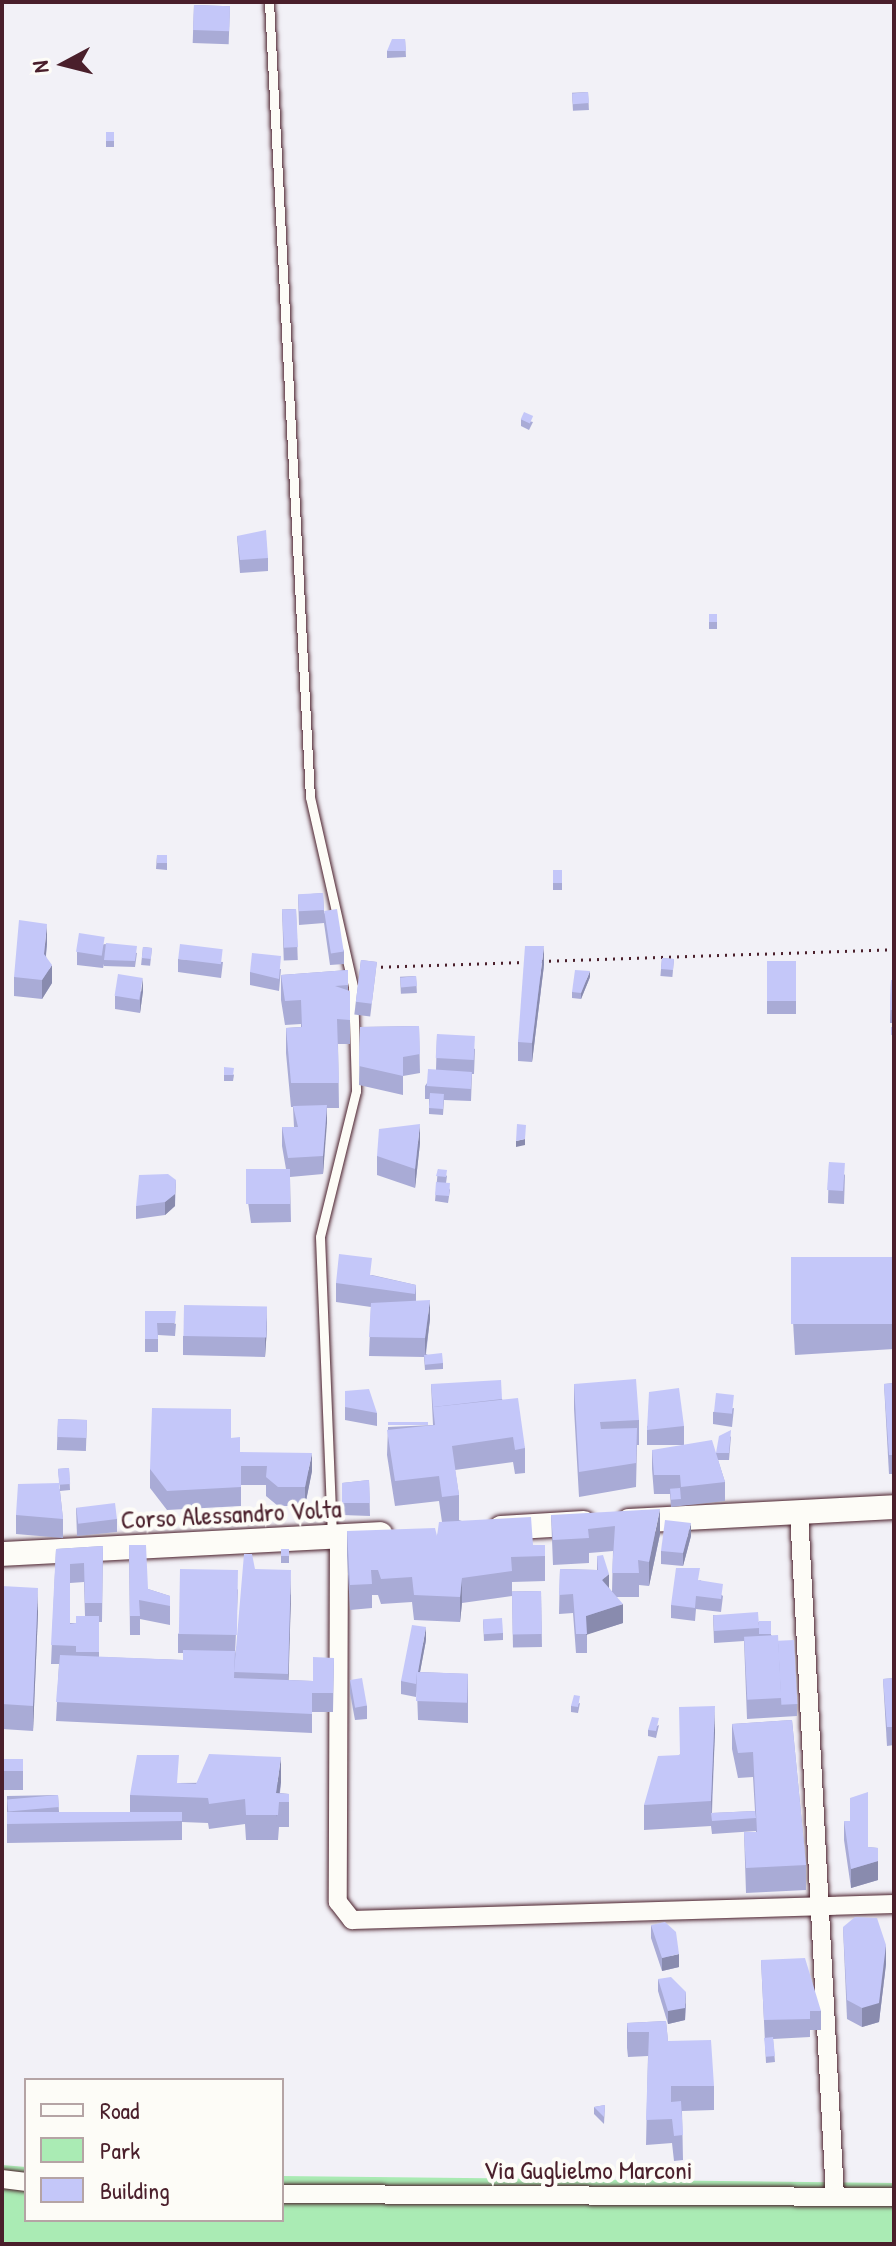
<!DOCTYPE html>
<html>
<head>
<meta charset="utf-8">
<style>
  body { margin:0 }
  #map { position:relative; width:896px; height:2246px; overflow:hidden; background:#f2f1f7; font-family:"Patrick Hand",sans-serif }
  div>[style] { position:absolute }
  .green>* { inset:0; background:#aaebb4 }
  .path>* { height:3px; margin-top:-1.5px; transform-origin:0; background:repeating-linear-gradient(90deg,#4a1f2b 0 2px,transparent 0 8px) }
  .roads { filter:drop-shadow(0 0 2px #4a1f2b) drop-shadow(0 0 2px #4a1f2b) }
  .service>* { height:9px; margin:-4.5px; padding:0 4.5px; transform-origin:4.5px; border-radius:4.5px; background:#fdfcf7 }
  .minor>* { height:18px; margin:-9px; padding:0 9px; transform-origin:9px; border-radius:9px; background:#fdfcf7 }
  .secondary>* { height:24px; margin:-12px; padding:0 12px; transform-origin:12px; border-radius:12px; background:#fdfcf7 }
  .wall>* { inset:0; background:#a9abd6; transform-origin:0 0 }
  .shaded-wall>* { inset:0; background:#898bae }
  .building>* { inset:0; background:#c4c7f9; transform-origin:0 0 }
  span { translate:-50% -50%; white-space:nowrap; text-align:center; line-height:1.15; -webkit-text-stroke:8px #fdfcf7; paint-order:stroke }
  .street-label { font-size:26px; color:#4a1f2b }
  .frame { position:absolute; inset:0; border:4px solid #4a1f2b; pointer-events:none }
  .legend { position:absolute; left:24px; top:2078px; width:260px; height:144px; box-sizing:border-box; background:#fdfcf7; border:2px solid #b5a4a5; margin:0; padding:10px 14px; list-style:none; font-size:24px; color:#4a1f2b }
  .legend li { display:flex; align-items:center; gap:16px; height:40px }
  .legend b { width:40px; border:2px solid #b5a4a5 }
  .north { position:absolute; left:24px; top:24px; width:80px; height:80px; -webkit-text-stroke:6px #fdfcf7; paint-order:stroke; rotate:263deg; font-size:22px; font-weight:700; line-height:32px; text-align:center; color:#4a1f2b }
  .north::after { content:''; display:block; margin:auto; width:28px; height:36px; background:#4a1f2b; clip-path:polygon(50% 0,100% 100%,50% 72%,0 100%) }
</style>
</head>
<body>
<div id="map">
  <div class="green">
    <i style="clip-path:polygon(2px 2165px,26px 2167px,26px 2220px,282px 2220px,282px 2176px,894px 2183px,894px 2244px,2px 2244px)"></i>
  </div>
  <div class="path">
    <i style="left:541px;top:961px;width:353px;rotate:-1.9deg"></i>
    <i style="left:373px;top:967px;width:153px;rotate:-1.9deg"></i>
  </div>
  <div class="roads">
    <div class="service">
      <i style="left:269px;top:2px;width:796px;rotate:87.05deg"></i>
      <i style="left:310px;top:797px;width:195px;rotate:77.2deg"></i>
      <i style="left:353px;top:987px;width:104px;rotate:88.3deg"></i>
      <i style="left:356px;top:1091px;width:150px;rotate:103.9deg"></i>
      <i style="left:320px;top:1237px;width:296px;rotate:87.7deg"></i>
    </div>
    <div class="minor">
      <i style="left:799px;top:1512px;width:686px;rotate:86.99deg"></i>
      <i style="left:339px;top:1536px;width:366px;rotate:90.2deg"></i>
      <i style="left:338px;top:1902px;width:23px;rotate:52deg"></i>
      <i style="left:352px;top:1920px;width:542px;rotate:-1.69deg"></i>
      <i style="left:2px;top:2179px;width:24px;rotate:7deg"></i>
      <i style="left:282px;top:2194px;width:612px;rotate:0.28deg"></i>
    </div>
    <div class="secondary">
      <i style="left:629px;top:1521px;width:265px;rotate:-3deg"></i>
      <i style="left:501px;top:1528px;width:83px;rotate:-3.4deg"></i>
      <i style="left:2px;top:1554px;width:379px;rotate:-3deg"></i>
    </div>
  </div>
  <div class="wall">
    <i style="left:194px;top:5px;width:36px;height:38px;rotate:2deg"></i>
    <i style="clip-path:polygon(405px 39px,406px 57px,387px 58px,387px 51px)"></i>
    <i style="left:588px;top:92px;width:18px;height:16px;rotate:87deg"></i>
    <i style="left:106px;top:132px;width:8px;height:15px"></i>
    <i style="clip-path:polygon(521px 419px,533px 422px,529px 430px,521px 426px)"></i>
    <i style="clip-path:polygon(237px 536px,268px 558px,268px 571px,240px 573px)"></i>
    <i style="left:709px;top:614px;width:8px;height:15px"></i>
    <i style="clip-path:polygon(157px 855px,167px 855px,167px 870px,156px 869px)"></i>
    <i style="left:562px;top:870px;width:20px;height:9px;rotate:90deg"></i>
    <i style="clip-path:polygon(323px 893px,324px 912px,344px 951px,344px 964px,330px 965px,324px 923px,299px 925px,298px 895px)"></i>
    <i style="left:296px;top:909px;width:51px;height:14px;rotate:88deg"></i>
    <i style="clip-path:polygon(47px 943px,46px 956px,52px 983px,42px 999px,14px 996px,14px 977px)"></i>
    <i style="clip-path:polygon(105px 944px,137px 953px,135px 967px,104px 966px,104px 964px,103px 968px,77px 965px,77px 952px)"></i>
    <i style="left:143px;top:947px;width:9px;height:18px;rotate:6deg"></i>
    <i style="left:662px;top:958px;width:12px;height:18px;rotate:5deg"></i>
    <i style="clip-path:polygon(178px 959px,223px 962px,221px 978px,178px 972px)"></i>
    <i style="left:361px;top:960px;width:16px;height:55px;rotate:7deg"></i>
    <i style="left:767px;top:961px;width:29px;height:53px"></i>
    <i style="clip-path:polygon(544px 965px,532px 1062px,518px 1061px,518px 1042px)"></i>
    <i style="clip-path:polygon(281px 969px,279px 991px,250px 985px,250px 972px)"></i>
    <i style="clip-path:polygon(348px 970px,348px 991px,350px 991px,350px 1044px,338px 1044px,339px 1108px,327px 1108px,323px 1174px,290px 1177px,291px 1222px,251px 1223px,246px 1188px,246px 1169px,286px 1169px,282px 1146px,282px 1127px,294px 1127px,293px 1107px,291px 1107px,286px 1053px,286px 1028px,301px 1027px,301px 1024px,285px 1025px,281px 1000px,281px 975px)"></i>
    <i style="left:416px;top:976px;width:17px;height:16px;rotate:87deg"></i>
    <i style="clip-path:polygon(590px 977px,581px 999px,572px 998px,572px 992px)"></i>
    <i style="clip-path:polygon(891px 980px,894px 980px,894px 1023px,890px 1023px)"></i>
    <i style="clip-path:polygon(143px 991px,140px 1013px,115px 1009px,115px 996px)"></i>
    <i style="clip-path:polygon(419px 1026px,420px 1073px,403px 1076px,403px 1095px,359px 1085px,360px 1027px)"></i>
    <i style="clip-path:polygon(437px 1034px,475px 1049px,474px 1074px,472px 1074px,471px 1101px,444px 1100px,443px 1115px,429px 1114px,429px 1099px,425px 1099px,425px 1086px,436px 1070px)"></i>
    <i style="clip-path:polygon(224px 1067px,234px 1075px,233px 1081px,224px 1081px)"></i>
    <i style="clip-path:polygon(420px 1143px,415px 1188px,377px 1175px,377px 1156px)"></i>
    <i style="clip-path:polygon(829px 1162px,845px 1175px,844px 1204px,828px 1203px)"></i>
    <i style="clip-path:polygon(438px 1169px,447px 1176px,446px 1183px,450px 1190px,448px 1203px,435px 1201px)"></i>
    <i style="clip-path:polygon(176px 1180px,175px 1206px,165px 1215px,136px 1219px,136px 1206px)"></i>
    <i style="clip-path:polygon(894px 1257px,894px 1349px,795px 1355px,791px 1287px,791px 1262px)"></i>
    <i style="clip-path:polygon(372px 1275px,416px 1285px,416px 1301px,430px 1319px,426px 1354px,443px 1363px,443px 1369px,425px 1370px,424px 1357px,369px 1356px,371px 1307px,336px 1302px,336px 1283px)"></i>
    <i style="clip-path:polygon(145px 1311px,176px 1324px,175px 1336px,158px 1335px,158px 1352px,145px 1352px)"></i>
    <i style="clip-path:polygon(267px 1326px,265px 1357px,183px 1355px,183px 1336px)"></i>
    <i style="clip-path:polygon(894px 1383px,894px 1474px,889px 1474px,884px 1384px)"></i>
    <i style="clip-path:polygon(431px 1384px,502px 1399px,525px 1448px,525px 1473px,515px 1474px,513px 1462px,455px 1470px,459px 1495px,459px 1520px,533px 1545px,545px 1545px,545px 1581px,512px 1582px,512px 1596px,462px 1603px,460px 1622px,414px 1620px,412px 1602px,381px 1604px,378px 1595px,372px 1595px,372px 1608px,350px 1610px,347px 1556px,347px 1531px,437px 1536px,442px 1522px,439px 1501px,395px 1506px,387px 1455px,388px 1427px,433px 1425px)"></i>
    <i style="clip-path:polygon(574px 1384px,639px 1420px,639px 1445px,637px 1445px,636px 1487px,579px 1497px,574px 1409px)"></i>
    <i style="clip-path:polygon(345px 1391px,377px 1413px,377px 1426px,345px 1420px)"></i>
    <i style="clip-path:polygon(734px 1408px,732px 1427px,713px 1424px,713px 1412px)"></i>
    <i style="left:58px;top:1419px;width:29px;height:31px;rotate:2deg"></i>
    <i style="left:684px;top:1426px;width:19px;height:37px;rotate:90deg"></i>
    <i style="clip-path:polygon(731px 1436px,729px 1460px,718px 1460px,725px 1482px,725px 1501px,671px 1507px,670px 1494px,654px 1494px,652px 1469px,652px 1450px,716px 1453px)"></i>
    <i style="clip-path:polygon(231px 1438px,240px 1452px,312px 1471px,305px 1506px,278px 1506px,266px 1496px,266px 1485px,241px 1485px,241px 1506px,167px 1510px,150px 1488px,150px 1469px)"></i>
    <i style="clip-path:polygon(69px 1468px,70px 1490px,60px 1491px,63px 1519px,63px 1538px,16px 1534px,16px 1515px,60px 1489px,58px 1469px)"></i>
    <i style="clip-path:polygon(369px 1480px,370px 1516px,342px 1515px,342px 1483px)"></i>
    <i style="clip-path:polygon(76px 1508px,117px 1519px,117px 1532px,77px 1536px)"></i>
    <i style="clip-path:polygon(551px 1515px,660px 1534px,649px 1586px,639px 1585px,639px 1597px,617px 1597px,623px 1623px,587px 1634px,587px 1653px,576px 1653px,573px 1613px,559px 1614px,560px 1569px,597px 1570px,597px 1556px,609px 1588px,612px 1592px,613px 1551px,589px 1553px,589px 1563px,553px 1565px)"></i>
    <i style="clip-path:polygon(691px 1536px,683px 1566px,661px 1564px,661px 1551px)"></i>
    <i style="clip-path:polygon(129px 1545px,148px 1589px,170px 1596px,170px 1625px,140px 1619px,140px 1635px,130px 1635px)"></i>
    <i style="clip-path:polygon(evenodd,103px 1546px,102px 1622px,99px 1622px,99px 1657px,183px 1660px,183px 1653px,178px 1653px,178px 1634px,238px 1589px,235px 1654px,255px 1569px,291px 1595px,288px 1680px,313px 1681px,334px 1658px,333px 1712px,312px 1712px,312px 1733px,56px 1721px,59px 1664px,51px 1664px,56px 1549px,103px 1546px,84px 1582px,85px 1616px,76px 1623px,70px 1623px,70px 1583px,84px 1582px)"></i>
    <i style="left:281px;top:1549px;width:8px;height:14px"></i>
    <i style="clip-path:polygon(700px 1580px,723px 1596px,721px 1612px,696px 1609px,695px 1621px,671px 1618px,671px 1605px)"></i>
    <i style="clip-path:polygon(2px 1586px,38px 1613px,33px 1731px,2px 1729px)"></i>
    <i style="left:541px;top:1591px;width:56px;height:29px;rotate:89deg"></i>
    <i style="clip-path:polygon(713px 1615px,759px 1622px,771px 1621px,771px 1635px,778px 1641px,797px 1704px,797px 1716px,747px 1719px,744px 1641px,714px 1643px)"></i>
    <i style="clip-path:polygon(483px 1620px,503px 1633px,503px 1640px,484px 1641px)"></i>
    <i style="clip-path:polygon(426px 1640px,420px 1672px,468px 1674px,468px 1723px,418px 1720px,417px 1691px,416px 1697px,401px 1694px,401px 1681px)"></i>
    <i style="clip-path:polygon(894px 1678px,894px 1745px,887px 1746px,883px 1679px)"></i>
    <i style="clip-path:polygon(350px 1680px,367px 1706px,367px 1719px,355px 1720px,350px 1693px)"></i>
    <i style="clip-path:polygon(580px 1703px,578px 1713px,571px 1712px,571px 1706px)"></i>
    <i style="clip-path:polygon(792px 1720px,806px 1865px,806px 1890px,746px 1893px,744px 1832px,756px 1832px,756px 1828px,756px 1831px,712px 1834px,711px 1826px,644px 1830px,644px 1805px,679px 1755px,715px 1731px,712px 1813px,755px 1811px,753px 1777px,738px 1778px,732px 1749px,732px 1724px)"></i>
    <i style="clip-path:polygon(659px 1725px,656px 1738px,648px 1736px,648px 1730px)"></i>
    <i style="left:2px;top:1759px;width:21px;height:31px"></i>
    <i style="clip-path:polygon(281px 1782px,280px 1793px,289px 1794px,289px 1827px,279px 1827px,278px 1840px,246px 1840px,245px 1824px,209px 1829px,208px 1823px,182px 1822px,182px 1840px,7px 1843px,7px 1796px,58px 1795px,59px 1812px,130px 1812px,130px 1795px,178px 1783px)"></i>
    <i style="clip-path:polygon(844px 1821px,868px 1847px,878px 1848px,878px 1880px,851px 1888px,844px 1840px)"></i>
    <i style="clip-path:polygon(651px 1925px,679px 1967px,662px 1971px,651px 1938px)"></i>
    <i style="clip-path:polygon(843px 1927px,886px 1964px,879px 2022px,862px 2027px,847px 2019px)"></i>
    <i style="clip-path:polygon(761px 1960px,821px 2011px,821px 2030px,810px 2030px,810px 2037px,773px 2039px,775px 2062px,766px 2063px)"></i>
    <i style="clip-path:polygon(658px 1979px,686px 2004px,685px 2020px,668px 2024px,658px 1991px)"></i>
    <i style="clip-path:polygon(666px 2021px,668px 2041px,714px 2086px,714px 2110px,682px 2111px,683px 2160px,674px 2161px,672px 2143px,646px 2145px,648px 2056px,628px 2057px,627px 2048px,627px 2023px)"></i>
    <i style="clip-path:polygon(605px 2105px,604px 2124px,594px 2114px,594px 2107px)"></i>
  </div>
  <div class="shaded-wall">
    <i style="clip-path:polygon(47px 924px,47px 943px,44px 973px,44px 954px)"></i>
    <i style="clip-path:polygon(544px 946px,544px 965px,532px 1062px,532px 1043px)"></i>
    <i style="clip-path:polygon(52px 965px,52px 983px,42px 999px,42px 980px)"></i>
    <i style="clip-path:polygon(590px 971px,590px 977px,581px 999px,581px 993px)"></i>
    <i style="clip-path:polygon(143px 978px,143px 991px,140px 1013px,140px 1000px)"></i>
    <i style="clip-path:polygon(327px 1105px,327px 1123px,323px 1174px,323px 1156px)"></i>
    <i style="clip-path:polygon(420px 1124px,420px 1143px,415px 1188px,415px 1169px)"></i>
    <i style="clip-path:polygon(525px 1139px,525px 1145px,516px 1147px,516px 1141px)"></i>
    <i style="clip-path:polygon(175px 1194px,175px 1206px,165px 1215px,165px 1202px)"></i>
    <i style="clip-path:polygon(430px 1300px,430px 1319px,425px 1357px,425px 1338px)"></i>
    <i style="clip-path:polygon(267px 1307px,267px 1326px,265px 1357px,265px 1338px)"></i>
    <i style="clip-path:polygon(312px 1453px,312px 1471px,305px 1506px,305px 1487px)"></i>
    <i style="clip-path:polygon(660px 1509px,660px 1534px,649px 1586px,649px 1562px)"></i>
    <i style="clip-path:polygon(691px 1523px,691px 1536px,683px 1566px,683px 1553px)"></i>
    <i style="clip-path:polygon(291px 1570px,291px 1595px,288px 1699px,288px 1674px)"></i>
    <i style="clip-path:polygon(609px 1574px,609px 1593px,602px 1580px)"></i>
    <i style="clip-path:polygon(462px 1578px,462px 1603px,460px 1622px,460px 1597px)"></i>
    <i style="clip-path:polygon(38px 1588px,38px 1613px,33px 1731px,33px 1706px)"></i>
    <i style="clip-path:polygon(623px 1604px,623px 1623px,586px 1635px,586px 1616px)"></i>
    <i style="clip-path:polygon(426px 1627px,426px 1640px,417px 1688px,417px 1677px)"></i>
    <i style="clip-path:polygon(715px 1706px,715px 1731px,711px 1817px,711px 1801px)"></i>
    <i style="clip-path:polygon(281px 1757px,281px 1782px,276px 1817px,276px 1793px)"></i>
    <i style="clip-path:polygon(878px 1861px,878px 1880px,851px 1888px,851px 1869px)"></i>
    <i style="clip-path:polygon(886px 1945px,886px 1964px,879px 2022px,862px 2027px,862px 2008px)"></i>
    <i style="clip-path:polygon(679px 1954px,679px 1967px,662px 1971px,662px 1958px)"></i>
    <i style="clip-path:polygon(686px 1992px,685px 2020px,668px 2024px,668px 2011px)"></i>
  </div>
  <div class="building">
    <i style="left:194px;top:5px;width:36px;height:25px;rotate:2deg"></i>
    <i style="clip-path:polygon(392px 39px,405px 39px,406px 51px,387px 51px)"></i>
    <i style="left:588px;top:92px;width:11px;height:16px;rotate:85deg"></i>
    <i style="left:106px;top:132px;width:8px;height:9px"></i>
    <i style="left:524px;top:412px;width:10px;height:8px;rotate:24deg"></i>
    <i style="clip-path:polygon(266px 530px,268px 558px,240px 560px,237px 536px)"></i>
    <i style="left:709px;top:614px;width:8px;height:8px"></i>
    <i style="left:157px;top:855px;width:10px;height:8px"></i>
    <i style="left:562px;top:870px;width:13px;height:9px;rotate:90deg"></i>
    <i style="left:323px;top:893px;width:17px;height:25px;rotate:87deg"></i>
    <i style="left:296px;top:909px;width:38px;height:14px;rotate:87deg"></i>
    <i style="left:337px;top:909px;width:43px;height:13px;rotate:81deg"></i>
    <i style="clip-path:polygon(19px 920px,47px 924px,44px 954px,52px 965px,42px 980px,14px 977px)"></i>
    <i style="left:79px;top:933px;width:26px;height:19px;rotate:9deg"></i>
    <i style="clip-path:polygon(106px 943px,137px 946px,135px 961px,104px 960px)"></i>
    <i style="left:180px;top:944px;width:43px;height:15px;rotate:7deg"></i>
    <i style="clip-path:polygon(525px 946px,544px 946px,532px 1043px,518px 1042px)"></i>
    <i style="left:143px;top:947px;width:9px;height:11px;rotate:6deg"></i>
    <i style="clip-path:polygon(252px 953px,281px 956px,279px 979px,250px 972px)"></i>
    <i style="left:662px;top:958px;width:12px;height:11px;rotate:5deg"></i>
    <i style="left:361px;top:960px;width:16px;height:42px;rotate:7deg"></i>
    <i style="left:767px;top:961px;width:29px;height:40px"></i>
    <i style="clip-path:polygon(348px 970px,348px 985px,335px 986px,350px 991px,350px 1020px,337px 1019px,339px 1083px,291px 1083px,286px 1028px,302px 1027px,301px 1000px,285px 1001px,281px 975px)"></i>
    <i style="clip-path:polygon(575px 970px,590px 971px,581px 993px,572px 992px)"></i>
    <i style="left:118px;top:974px;width:25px;height:22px;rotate:9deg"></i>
    <i style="left:416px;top:976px;width:10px;height:16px;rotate:84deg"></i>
    <i style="clip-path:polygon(891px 980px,894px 980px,894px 1010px,890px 1010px)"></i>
    <i style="clip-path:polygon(419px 1026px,420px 1054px,403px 1057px,403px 1076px,359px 1066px,360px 1027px)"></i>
    <i style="left:891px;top:1027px;width:3px;height:8px"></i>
    <i style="left:437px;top:1034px;width:38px;height:24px;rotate:3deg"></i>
    <i style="clip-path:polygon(224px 1067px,234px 1068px,233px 1075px,224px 1075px)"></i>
    <i style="left:428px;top:1069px;width:44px;height:17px;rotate:4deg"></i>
    <i style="left:430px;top:1093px;width:14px;height:15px;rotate:4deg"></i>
    <i style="clip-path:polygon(327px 1105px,323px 1156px,288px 1158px,282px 1127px,298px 1127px,293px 1106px)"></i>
    <i style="clip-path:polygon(420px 1124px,415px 1169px,377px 1156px,379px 1129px)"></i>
    <i style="clip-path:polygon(517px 1124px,526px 1125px,525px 1139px,516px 1141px)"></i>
    <i style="left:829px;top:1162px;width:16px;height:28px;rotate:4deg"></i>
    <i style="left:246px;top:1169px;width:44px;height:35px"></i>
    <i style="clip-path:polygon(438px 1169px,447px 1170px,446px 1177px,436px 1176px)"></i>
    <i style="clip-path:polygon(168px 1174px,176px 1180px,175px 1194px,165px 1202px,136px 1206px,139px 1175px)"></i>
    <i style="left:436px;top:1182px;width:14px;height:13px;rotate:4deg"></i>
    <i style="clip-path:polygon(339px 1254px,372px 1258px,370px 1275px,416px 1285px,415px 1294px,336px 1283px)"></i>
    <i style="left:894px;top:1257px;width:67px;height:103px;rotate:90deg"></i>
    <i style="clip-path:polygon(430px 1300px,425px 1338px,369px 1337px,371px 1303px)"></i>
    <i style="left:184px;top:1305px;width:83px;height:31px;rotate:1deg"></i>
    <i style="clip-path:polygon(145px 1311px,176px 1311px,175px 1323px,157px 1323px,158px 1339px,145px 1339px)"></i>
    <i style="left:442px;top:1353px;width:10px;height:18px;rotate:84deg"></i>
    <i style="clip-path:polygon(636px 1379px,639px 1420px,600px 1422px,601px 1429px,637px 1428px,636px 1463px,579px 1472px,574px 1384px)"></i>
    <i style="clip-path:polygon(501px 1380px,502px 1399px,433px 1407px,431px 1384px)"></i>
    <i style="clip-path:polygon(894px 1383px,894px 1455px,889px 1455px,884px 1384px)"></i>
    <i style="clip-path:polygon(679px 1388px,684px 1426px,647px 1430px,649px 1392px)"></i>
    <i style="clip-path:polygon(369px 1389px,377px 1413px,345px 1407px,345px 1391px)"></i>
    <i style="left:716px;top:1393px;width:18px;height:19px;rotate:6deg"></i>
    <i style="clip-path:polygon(518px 1398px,525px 1448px,515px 1450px,513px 1437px,452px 1446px,459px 1495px,442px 1497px,439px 1476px,395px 1481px,387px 1430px,435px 1425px,433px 1407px)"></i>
    <i style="clip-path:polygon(152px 1408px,231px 1409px,231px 1438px,240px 1437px,240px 1452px,312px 1453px,305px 1487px,278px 1487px,266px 1477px,267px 1466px,241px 1466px,241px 1487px,167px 1491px,150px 1469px)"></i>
    <i style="left:58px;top:1419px;width:29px;height:18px;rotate:2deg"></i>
    <i style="left:428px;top:1422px;width:3px;height:40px;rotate:90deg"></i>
    <i style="clip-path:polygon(731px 1430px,729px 1453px,716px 1453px,719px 1436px)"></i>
    <i style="clip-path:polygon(712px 1440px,725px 1482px,681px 1487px,680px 1475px,654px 1475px,652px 1450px)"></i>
    <i style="left:69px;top:1468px;width:16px;height:11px;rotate:86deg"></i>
    <i style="clip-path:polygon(369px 1480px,370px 1503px,342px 1503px,342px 1483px)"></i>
    <i style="clip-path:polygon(59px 1483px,63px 1519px,16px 1515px,18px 1484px)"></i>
    <i style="left:680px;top:1488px;width:11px;height:10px;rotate:85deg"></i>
    <i style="left:115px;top:1503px;width:16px;height:39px;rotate:83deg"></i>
    <i style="clip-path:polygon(660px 1509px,649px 1562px,638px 1560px,639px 1573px,612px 1573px,615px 1526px,588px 1529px,589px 1538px,553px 1540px,551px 1515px)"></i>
    <i style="clip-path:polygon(531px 1517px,533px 1545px,545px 1545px,545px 1556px,511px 1557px,512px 1571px,462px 1578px,460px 1597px,414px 1595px,412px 1577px,381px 1579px,378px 1570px,371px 1570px,372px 1584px,350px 1585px,347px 1531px,435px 1528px,437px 1536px,439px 1522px)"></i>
    <i style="clip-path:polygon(665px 1520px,691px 1523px,683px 1553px,661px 1551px)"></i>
    <i style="clip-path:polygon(129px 1545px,146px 1545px,148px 1589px,170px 1596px,170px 1606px,139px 1600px,140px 1616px,130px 1616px)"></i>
    <i style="clip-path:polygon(103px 1546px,102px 1603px,85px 1603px,84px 1563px,70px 1564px,70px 1624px,76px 1623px,76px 1646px,51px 1645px,56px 1549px)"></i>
    <i style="left:281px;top:1549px;width:8px;height:7px"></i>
    <i style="clip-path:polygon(244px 1554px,252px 1554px,255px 1569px,291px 1570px,288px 1674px,234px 1672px)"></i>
    <i style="clip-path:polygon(603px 1555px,609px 1574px,602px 1580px,623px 1604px,586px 1616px,587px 1634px,576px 1634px,573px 1594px,559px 1595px,560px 1569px,598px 1570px,597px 1556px)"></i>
    <i style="clip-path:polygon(676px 1568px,700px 1568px,698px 1580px,723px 1584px,721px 1599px,696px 1596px,695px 1608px,671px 1605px)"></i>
    <i style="left:180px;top:1569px;width:58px;height:65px;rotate:1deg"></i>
    <i style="clip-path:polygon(2px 1586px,38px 1588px,33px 1706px,2px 1704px)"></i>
    <i style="left:541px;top:1591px;width:43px;height:29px;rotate:89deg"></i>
    <i style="left:758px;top:1612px;width:16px;height:45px;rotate:86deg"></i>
    <i style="left:76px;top:1616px;width:23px;height:36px"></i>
    <i style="left:502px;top:1618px;width:15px;height:19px;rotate:86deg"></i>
    <i style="left:771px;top:1621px;width:13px;height:12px;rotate:90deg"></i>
    <i style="clip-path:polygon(412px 1625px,426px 1627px,418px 1672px,417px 1672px,416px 1684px,401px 1681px)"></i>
    <i style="left:778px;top:1635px;width:63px;height:34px;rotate:87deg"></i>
    <i style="left:794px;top:1640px;width:64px;height:16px;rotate:87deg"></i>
    <i style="clip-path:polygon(183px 1650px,235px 1651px,234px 1678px,313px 1681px,313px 1657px,334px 1658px,333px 1693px,312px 1693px,312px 1714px,56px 1702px,60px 1655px,183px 1660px)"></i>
    <i style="left:417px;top:1672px;width:51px;height:29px;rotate:2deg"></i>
    <i style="left:362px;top:1678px;width:28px;height:12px;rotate:80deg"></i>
    <i style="clip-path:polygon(894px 1678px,894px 1727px,887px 1727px,883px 1679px)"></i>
    <i style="clip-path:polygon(574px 1695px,580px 1696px,578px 1707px,571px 1706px)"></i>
    <i style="clip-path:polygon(715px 1706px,711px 1801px,644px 1805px,658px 1756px,680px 1755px,679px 1707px)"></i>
    <i style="clip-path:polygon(652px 1717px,659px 1718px,656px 1731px,648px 1730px)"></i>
    <i style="clip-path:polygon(792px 1720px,806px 1865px,746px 1868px,744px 1832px,757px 1832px,753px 1752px,738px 1753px,732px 1724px)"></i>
    <i style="clip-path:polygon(209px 1754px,281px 1757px,276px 1793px,289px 1794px,289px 1802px,279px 1802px,278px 1815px,246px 1815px,245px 1799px,209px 1804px,208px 1798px,130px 1795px,137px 1755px,179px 1755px,177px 1783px,196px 1784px)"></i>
    <i style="left:2px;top:1759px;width:21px;height:12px"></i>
    <i style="clip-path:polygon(868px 1792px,868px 1847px,878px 1848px,878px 1861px,851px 1869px,844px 1821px,850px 1821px,850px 1798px)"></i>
    <i style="left:58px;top:1795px;width:12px;height:51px;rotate:85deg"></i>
    <i style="clip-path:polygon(755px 1811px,756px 1818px,712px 1821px,711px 1813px)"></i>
    <i style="clip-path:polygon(7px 1812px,182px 1812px,182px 1821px,7px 1824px)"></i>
    <i style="clip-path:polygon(855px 1917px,877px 1918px,886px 1945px,879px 2003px,862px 2008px,847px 2000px,843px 1927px)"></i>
    <i style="clip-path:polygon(665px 1922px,676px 1932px,679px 1954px,662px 1958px,651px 1925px)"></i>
    <i style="clip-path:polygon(805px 1958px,821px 2011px,810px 2011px,810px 2019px,764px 2020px,761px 1960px)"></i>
    <i style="clip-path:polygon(671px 1977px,686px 1992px,685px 2008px,668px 2011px,658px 1979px)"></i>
    <i style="clip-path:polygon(666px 2021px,668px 2041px,711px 2040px,714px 2086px,671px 2086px,671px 2102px,681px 2101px,683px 2135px,674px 2136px,672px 2119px,646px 2120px,649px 2032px,628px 2032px,627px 2023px)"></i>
    <i style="left:773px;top:2037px;width:19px;height:9px;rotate:84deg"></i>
    <i style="clip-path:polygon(605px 2105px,604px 2117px,594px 2107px)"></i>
  </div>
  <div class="street-label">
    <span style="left:231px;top:1514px;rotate:-3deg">Corso Alessandro Volta</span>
    <span style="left:588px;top:2170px">Via Guglielmo Marconi</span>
  </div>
  <div class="frame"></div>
  <ul class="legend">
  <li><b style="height:10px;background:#fdfcf7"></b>Road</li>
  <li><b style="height:22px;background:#aaebb4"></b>Park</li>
  <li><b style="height:22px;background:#c4c7f9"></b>Building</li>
  </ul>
  <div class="north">N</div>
</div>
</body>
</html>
